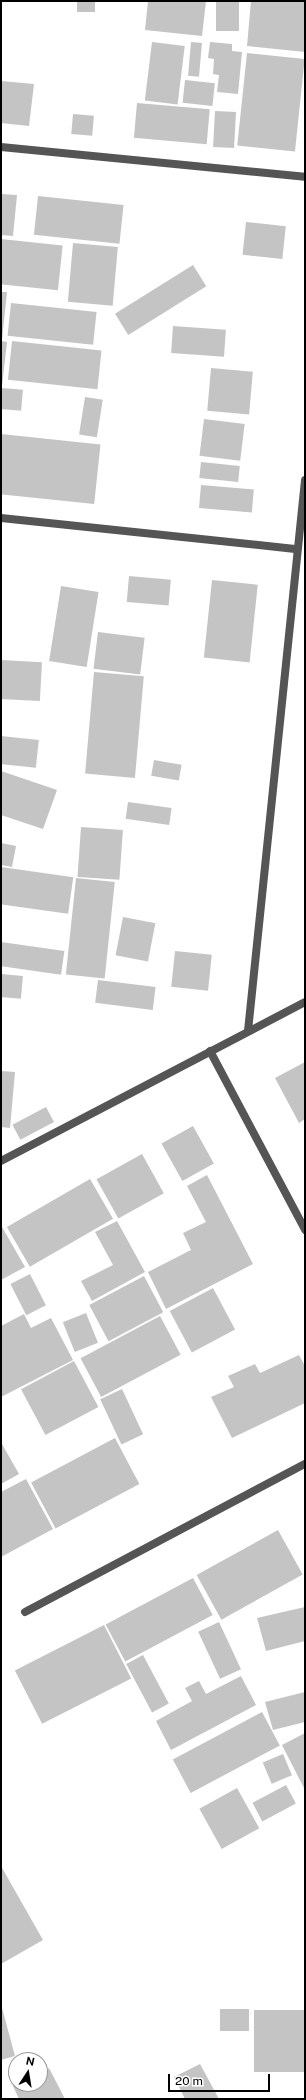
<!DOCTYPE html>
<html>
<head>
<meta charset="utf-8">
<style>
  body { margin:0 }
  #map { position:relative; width:306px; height:2100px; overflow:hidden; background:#fff; font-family:"Public Sans",sans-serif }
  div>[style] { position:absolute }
  .building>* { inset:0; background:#c4c4c4; transform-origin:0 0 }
  .street>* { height:8px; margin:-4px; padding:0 4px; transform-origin:4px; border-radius:4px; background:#555 }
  span { translate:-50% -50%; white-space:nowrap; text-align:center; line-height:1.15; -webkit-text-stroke:3.5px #fff; paint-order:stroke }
  .frame { position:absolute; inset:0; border:2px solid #000; pointer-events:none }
  .north { position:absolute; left:8px; top:2052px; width:40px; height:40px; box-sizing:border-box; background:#fff; border:1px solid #999; border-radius:50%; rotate:12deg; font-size:11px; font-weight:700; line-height:16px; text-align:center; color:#000 }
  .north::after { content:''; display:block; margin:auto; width:14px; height:18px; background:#000; clip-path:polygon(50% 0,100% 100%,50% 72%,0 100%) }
  .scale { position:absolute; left:168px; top:2074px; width:102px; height:18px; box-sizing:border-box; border:2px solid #000; border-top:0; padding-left:5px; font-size:12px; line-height:14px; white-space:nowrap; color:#000; -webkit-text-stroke:3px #fff; paint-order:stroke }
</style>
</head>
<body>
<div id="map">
  <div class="building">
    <i style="left:77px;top:1px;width:18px;height:11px"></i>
    <i style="clip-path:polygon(148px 1px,206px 1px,202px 36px,145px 30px)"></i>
    <i style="left:216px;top:1px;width:23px;height:30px"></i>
    <i style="clip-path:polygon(251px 1px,305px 1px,305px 52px,247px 46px)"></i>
    <i style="left:152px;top:42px;width:33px;height:59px;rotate:7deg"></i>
    <i style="left:191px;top:42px;width:11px;height:34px;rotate:5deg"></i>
    <i style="clip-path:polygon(210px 42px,232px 44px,232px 51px,242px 52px,238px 94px,217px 92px,219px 75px,213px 74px,214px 59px,208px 58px)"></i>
    <i style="left:247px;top:53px;width:58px;height:93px;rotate:6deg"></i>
    <i style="left:185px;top:80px;width:30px;height:23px;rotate:6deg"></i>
    <i style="clip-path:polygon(1px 81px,34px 84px,29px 126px,1px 123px)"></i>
    <i style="left:137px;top:103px;width:73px;height:35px;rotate:5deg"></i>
    <i style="left:215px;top:111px;width:21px;height:36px;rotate:3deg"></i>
    <i style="left:73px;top:114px;width:21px;height:20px;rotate:5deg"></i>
    <i style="clip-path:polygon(1px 194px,17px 195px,13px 236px,1px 235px)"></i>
    <i style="left:38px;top:196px;width:86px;height:39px;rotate:6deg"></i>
    <i style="left:246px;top:222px;width:40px;height:33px;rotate:6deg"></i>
    <i style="left:1px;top:239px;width:62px;height:45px;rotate:6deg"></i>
    <i style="left:73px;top:243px;width:45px;height:59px;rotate:5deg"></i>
    <i style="left:193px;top:265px;width:25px;height:92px;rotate:58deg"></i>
    <i style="clip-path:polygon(1px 292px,7px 292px,2px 340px,1px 340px)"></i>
    <i style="left:11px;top:303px;width:86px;height:33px;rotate:6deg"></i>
    <i style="left:173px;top:326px;width:53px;height:27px;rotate:4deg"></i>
    <i style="clip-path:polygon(1px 341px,7px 342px,2px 386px,1px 386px)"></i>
    <i style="left:12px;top:341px;width:90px;height:39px;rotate:6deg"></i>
    <i style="left:211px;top:368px;width:42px;height:43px;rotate:5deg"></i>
    <i style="left:2px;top:388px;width:21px;height:21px;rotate:5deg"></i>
    <i style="left:85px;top:397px;width:18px;height:38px;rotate:9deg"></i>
    <i style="left:204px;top:419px;width:41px;height:37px;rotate:7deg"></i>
    <i style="left:1px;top:434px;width:100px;height:60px;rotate:6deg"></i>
    <i style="left:201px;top:462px;width:39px;height:16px;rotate:6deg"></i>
    <i style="left:201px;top:485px;width:53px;height:23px;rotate:5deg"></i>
    <i style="left:129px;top:576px;width:42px;height:26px;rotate:5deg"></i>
    <i style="left:212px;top:580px;width:46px;height:78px;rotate:6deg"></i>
    <i style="left:61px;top:586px;width:38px;height:76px;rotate:9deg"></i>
    <i style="left:98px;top:632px;width:47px;height:37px;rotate:7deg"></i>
    <i style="left:1px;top:660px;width:41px;height:39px;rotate:3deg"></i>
    <i style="left:94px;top:672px;width:50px;height:102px;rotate:5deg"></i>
    <i style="left:1px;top:736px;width:38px;height:28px;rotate:6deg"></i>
    <i style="left:154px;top:760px;width:28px;height:16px;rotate:10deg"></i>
    <i style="clip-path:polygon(1px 771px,57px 790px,43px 829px,1px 815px)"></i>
    <i style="left:128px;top:802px;width:44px;height:17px;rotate:8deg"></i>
    <i style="left:81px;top:827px;width:42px;height:50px;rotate:4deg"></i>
    <i style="clip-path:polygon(1px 843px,16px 846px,12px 867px,1px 865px)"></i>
    <i style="left:1px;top:867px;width:73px;height:37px;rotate:8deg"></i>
    <i style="left:76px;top:878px;width:39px;height:97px;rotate:6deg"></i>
    <i style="left:123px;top:917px;width:33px;height:39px;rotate:11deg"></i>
    <i style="left:1px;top:942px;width:64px;height:24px;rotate:8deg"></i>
    <i style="left:175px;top:951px;width:37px;height:36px;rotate:6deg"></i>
    <i style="left:1px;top:974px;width:22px;height:23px;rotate:5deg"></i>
    <i style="left:98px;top:980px;width:58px;height:23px;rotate:7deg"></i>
    <i style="clip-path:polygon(305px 1062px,305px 1119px,299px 1123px,275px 1078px)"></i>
    <i style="clip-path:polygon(1px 1071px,15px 1072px,10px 1128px,1px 1127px)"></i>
    <i style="left:46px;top:1107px;width:17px;height:38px;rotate:62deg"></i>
    <i style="left:193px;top:1126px;width:43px;height:36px;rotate:61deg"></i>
    <i style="left:142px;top:1154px;width:45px;height:52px;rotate:61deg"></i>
    <i style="clip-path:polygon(207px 1175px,253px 1264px,166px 1309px,148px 1272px,191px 1250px,183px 1233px,206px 1222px,187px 1186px)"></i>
    <i style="left:90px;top:1179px;width:46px;height:96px;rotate:60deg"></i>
    <i style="clip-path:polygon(117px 1221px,145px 1272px,92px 1301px,81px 1281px,113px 1265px,95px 1232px)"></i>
    <i style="clip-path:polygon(2px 1227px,25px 1267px,1px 1280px,1px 1228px)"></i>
    <i style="left:30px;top:1274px;width:35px;height:22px;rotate:63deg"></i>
    <i style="left:144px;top:1276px;width:41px;height:62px;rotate:62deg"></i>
    <i style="left:213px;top:1288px;width:47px;height:49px;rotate:62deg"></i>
    <i style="left:86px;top:1313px;width:32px;height:25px;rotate:68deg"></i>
    <i style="clip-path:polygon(24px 1314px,31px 1328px,51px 1318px,73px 1360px,1px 1397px,1px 1326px)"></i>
    <i style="left:160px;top:1316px;width:44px;height:90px;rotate:62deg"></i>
    <i style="clip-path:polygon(299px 1355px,305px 1366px,305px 1403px,232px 1438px,211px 1397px,234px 1387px,228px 1376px,255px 1364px,260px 1373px)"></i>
    <i style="left:74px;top:1361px;width:52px;height:60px;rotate:62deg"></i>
    <i style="left:122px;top:1389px;width:50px;height:24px;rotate:65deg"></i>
    <i style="left:115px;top:1438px;width:52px;height:95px;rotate:62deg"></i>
    <i style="clip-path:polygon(2px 1444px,19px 1474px,1px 1484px,1px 1445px)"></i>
    <i style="clip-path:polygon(26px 1479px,53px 1529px,1px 1557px,1px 1492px)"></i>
    <i style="left:278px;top:1530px;width:51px;height:93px;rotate:61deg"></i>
    <i style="left:193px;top:1578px;width:42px;height:99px;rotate:62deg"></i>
    <i style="clip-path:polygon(305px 1607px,305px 1641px,266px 1651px,257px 1618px)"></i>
    <i style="left:219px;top:1622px;width:52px;height:23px;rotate:65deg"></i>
    <i style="left:104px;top:1625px;width:60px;height:100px;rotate:63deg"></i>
    <i style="left:143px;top:1655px;width:55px;height:19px;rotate:62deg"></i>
    <i style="clip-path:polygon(241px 1676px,256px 1705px,171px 1750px,156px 1721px,192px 1701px,185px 1688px,199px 1681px,206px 1694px)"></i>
    <i style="clip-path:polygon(305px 1692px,305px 1722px,273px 1730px,265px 1702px)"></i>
    <i style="left:262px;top:1712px;width:38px;height:101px;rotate:62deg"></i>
    <i style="clip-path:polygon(305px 1733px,305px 1790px,282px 1745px)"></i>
    <i style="left:283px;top:1754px;width:23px;height:22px;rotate:67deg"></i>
    <i style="left:286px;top:1785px;width:21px;height:38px;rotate:62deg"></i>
    <i style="left:237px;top:1788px;width:46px;height:43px;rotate:61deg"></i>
    <i style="clip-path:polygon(1px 1866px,43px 1940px,1px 1964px)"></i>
    <i style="clip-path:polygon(1px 2004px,15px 2056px,1px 2060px)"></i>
    <i style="left:220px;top:2009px;width:29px;height:22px"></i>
    <i style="left:305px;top:2010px;width:62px;height:51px;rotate:90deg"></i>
    <i style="clip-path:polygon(200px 2064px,219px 2099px,185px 2099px,174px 2077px)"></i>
    <i style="clip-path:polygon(49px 2068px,65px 2099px,19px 2099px,13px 2086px,17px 2084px,40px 2084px,40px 2073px)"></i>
  </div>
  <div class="street">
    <i style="left:1px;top:147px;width:305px;rotate:5.6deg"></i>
    <i style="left:1px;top:518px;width:298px;rotate:6deg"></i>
    <i style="left:248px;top:1031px;width:554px;rotate:-84.09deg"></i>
    <i style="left:210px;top:1051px;width:203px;rotate:62deg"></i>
    <i style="left:1px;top:1161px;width:343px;rotate:-27.6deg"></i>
    <i style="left:25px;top:1612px;width:317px;rotate:-27.9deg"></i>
  </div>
  <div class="frame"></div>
  <div class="north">N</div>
  <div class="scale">20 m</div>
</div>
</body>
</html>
